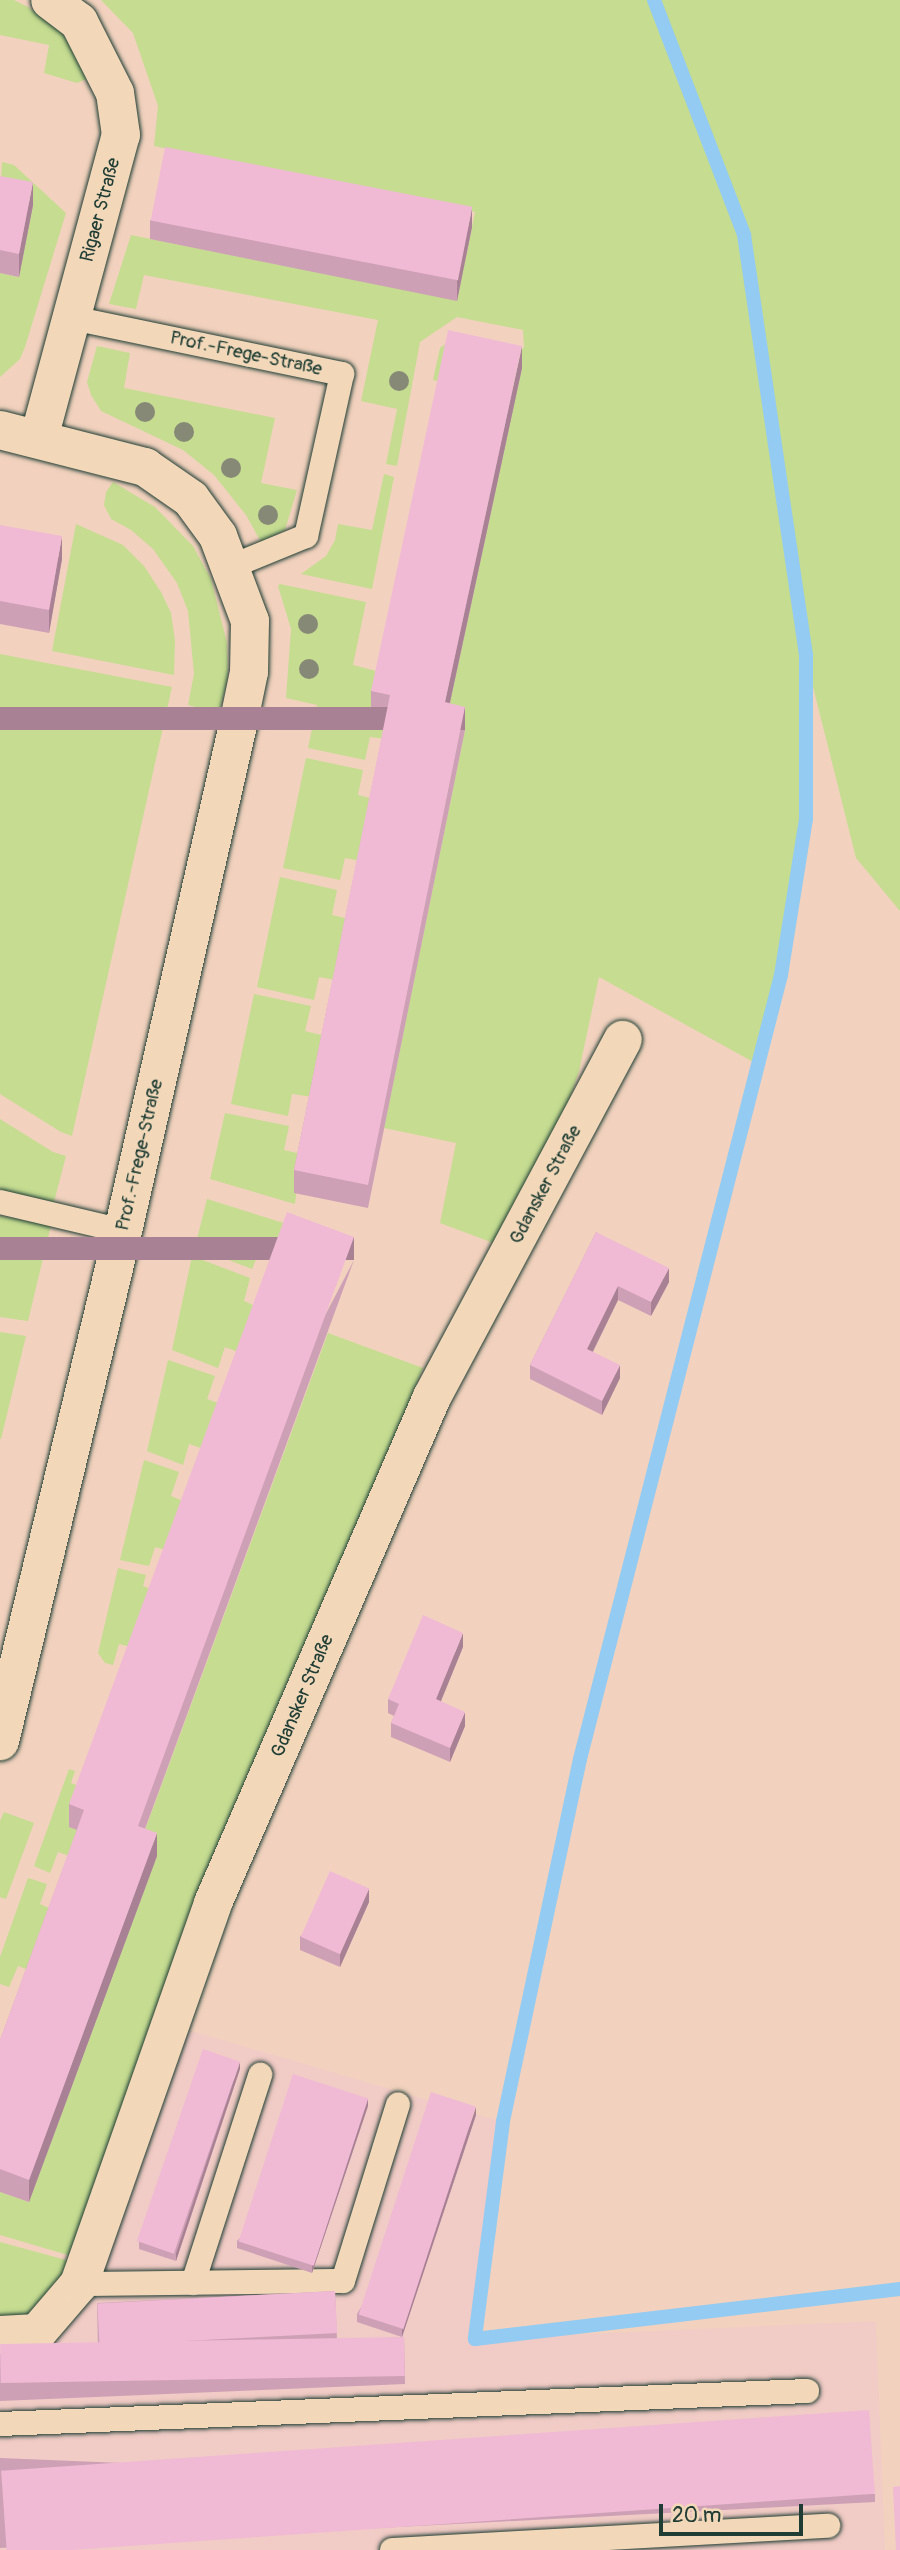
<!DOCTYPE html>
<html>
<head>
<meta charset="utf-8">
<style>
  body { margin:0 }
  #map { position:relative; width:900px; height:2550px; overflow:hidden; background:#f2d2be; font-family:Pangolin,sans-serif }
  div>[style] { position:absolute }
  .built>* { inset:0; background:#f1cbc5 }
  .green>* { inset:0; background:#c5dc91 }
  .stream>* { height:14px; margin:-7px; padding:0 7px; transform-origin:7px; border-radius:7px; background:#93cbf2 }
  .roads { filter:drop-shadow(0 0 2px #1f3d34) drop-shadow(0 0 2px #1f3d34) }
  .service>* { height:24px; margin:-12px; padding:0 12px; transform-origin:12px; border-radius:12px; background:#f2d8b9 }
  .minor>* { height:38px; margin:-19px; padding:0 19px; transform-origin:19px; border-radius:19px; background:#f2d8b9 }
  .trees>* { width:20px; height:20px; margin:-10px; border-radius:50%; background:#878977 }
  .wall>* { inset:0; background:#cea0b6 }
  .shaded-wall>* { inset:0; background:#a88294; transform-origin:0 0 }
  .building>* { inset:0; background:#f0bad4; transform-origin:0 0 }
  span { translate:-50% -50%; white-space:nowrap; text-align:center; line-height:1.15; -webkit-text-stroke:6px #f2d8b9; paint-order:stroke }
  .street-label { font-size:19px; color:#1f3d34 }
  .scale { position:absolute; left:659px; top:2504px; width:144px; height:32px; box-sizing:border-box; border:4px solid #1f3d34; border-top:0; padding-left:9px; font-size:21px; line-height:24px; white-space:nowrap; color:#1f3d34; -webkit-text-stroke:5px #f2d8b9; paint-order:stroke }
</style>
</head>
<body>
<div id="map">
  <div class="built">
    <i style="clip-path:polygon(171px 2025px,503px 2122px,475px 2339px,876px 2321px,885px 2550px,0 2550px,0 2335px,37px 2333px)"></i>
  </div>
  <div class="green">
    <i style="clip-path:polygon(0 0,14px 0,28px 7px,60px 31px,93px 76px,77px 83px,44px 73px,49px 45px,0 35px)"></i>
    <i style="clip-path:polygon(101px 0,900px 0,900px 911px,856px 858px,806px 659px,806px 819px,781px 975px,757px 1064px,599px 977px,579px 1071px,552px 1150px,504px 1247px,440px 1223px,456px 1143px,384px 1128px,465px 730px,445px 725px,442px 382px,433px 380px,440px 348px,458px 335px,524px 348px,523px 330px,457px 317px,420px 342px,397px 466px,386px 464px,397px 409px,361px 401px,378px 320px,144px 275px,136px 309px,109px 304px,131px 235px,457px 300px,475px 212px,154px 146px,158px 106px,133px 33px)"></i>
    <i style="clip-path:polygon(2px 162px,14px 165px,66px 213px,25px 347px,20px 359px,0 377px,0 273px,19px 277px,0 198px)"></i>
    <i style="clip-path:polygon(97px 346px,130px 353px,124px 388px,275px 418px,261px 483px,297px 490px,285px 530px,261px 542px,246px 515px,214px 475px,183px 450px,101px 411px,91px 395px,87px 382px)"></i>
    <i style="clip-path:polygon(384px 474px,394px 477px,372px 589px,301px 574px,326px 556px,335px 540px,338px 524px,372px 530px)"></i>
    <i style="clip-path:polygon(113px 482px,155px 507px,193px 546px,211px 579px,227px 643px,228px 677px,219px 713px,188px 705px,194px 674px,188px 611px,177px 583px,153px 549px,131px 530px,111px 519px,104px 505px,106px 492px)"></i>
    <i style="clip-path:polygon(76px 524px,123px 545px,144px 566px,161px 592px,171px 613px,175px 641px,174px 675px,52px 651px)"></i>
    <i style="clip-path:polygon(280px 584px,366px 602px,353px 665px,380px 672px,390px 718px,386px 739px,370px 737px,365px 760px,308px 748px,317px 705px,286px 698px,291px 629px,278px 586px)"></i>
    <i style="clip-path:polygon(0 654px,172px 687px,72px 1136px,61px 1132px,0 1094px)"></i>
    <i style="clip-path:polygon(306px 758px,363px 770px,358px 795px,374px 799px,361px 861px,345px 858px,340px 880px,283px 868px)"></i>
    <i style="clip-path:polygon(280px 877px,337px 890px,332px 915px,349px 919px,336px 980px,319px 977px,314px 1000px,257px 987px)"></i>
    <i style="clip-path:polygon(254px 994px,311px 1006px,305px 1031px,325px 1036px,313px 1097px,292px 1094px,288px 1116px,231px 1104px)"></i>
    <i style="clip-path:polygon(225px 1113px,289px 1126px,284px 1150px,301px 1154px,295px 1204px,210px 1179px)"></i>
    <i style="clip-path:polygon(0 1119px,53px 1152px,66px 1156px,54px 1202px,0 1190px)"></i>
    <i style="clip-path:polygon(207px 1199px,290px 1225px,279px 1255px,260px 1250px,252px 1269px,195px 1247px)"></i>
    <i style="clip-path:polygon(0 1216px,51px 1225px,28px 1321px,0 1317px)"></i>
    <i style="clip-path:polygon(192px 1256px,250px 1278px,244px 1301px,260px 1308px,243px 1354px,225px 1347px,218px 1368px,172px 1350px)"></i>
    <i style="clip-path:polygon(0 1332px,26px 1336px,1px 1439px,0 1439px)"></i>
    <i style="clip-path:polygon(328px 1333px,423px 1368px,259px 1773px,78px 2258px,0 2235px,0 2192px,29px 2202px,156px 1856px,138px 1849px)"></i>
    <i style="clip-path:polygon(168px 1360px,215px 1376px,207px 1399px,224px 1405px,207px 1450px,189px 1444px,183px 1465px,147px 1451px)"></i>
    <i style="clip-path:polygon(144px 1460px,179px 1472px,171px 1496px,188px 1503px,170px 1551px,155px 1547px,149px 1566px,120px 1560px)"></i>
    <i style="clip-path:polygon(118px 1568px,146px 1575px,143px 1586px,155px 1591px,135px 1648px,119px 1644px,113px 1665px,105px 1663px,98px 1653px)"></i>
    <i style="clip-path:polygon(69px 1769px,75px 1771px,71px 1783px,83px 1788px,84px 1833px,75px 1858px,58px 1852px,50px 1873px,34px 1866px)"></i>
    <i style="clip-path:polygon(4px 1812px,34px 1823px,6px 1899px,0 1897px,0 1821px)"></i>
    <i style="clip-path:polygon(28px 1878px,47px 1884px,40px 1904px,56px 1911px,34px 1972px,18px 1966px,9px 1987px,0 1984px,0 1957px)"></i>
    <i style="clip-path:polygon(0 2242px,77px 2263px,53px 2309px,0 2325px)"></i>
  </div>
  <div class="stream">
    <i style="left:654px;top:0;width:252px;rotate:69deg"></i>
    <i style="left:744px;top:235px;width:425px;rotate:81.6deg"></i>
    <i style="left:806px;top:655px;width:164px;rotate:90deg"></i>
    <i style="left:806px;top:819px;width:158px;rotate:99.1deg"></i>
    <i style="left:781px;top:975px;width:809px;rotate:104.38deg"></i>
    <i style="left:580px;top:1759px;width:371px;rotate:102deg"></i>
    <i style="left:503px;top:2122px;width:219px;rotate:97.4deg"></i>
    <i style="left:475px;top:2339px;width:428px;rotate:-6.7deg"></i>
  </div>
  <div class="roads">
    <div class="service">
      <i style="left:72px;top:318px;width:276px;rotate:11.7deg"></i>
      <i style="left:342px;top:374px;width:166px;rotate:102.5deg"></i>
      <i style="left:306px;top:536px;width:82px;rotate:157.8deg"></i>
      <i style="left:0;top:1202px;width:126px;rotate:13.3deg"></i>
      <i style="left:193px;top:2283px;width:219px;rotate:-72.1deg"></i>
      <i style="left:79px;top:2284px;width:264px;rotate:-0.7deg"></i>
      <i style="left:343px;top:2281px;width:185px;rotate:-72.7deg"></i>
      <i style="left:0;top:2424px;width:808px;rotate:-2.34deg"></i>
      <i style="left:392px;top:2550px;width:437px;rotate:-3.2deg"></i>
    </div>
    <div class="minor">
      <i style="left:0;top:430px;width:150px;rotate:14.3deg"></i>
      <i style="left:145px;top:467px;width:56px;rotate:34.8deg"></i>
      <i style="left:191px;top:499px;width:46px;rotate:53.9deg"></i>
      <i style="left:218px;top:536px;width:91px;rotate:69.4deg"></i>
      <i style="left:250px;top:621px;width:51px;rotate:91.1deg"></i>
      <i style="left:249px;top:672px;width:54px;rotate:101.7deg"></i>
      <i style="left:238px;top:725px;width:519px;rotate:102.8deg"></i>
      <i style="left:123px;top:1231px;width:525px;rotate:103.56deg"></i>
      <i style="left:39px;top:438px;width:314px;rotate:-74.9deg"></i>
      <i style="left:121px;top:135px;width:42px;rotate:-98.1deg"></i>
      <i style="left:115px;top:93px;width:80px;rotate:-116.9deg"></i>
      <i style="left:79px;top:22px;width:36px;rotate:-143deg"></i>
      <i style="left:0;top:2335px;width:37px;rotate:-3deg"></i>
      <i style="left:37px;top:2333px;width:65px;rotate:-49.4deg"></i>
      <i style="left:79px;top:2284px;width:404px;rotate:-70.6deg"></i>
      <i style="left:213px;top:1903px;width:551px;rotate:-66.6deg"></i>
      <i style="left:432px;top:1397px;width:405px;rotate:-61.9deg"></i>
    </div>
  </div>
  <div class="trees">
    <i style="left:399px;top:381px"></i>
    <i style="left:145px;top:412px"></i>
    <i style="left:184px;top:432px"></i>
    <i style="left:231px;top:468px"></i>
    <i style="left:268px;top:515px"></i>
    <i style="left:308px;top:624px"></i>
    <i style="left:309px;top:669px"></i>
  </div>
  <div class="wall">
    <i style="clip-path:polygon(0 176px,33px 205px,19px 277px,0 273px)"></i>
    <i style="clip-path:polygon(150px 220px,472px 227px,457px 301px,150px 239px)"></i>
    <i style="clip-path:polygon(522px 368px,450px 703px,465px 730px,368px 1208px,294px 1193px,294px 1170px,386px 717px,371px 714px,371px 691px)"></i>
    <i style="clip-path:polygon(0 525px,62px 559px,49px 633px,0 624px)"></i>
    <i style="clip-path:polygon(596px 1232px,669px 1282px,651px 1316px,618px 1300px,593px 1352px,620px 1378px,602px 1415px,530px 1379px,530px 1365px)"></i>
    <i style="clip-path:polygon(354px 1260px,145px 1829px,157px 1856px,29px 2202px,0 2192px,0 2040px,77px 1830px,69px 1827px,69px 1804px)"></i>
    <i style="clip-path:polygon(463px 1647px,441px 1701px,465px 1726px,450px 1762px,391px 1737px,391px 1723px,394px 1716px,388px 1713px,388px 1699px)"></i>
    <i style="clip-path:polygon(369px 1902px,340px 1967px,300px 1950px,300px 1936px)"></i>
    <i style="clip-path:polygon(240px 2069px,176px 2261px,139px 2249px,139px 2242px)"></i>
    <i style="clip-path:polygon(368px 2106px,312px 2273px,237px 2248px,237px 2241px)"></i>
    <i style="clip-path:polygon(476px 2115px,402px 2337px,357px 2322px,357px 2314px)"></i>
    <i style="clip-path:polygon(335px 2291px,337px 2340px,404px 2337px,405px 2384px,0 2401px,0 2354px,98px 2350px,97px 2303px)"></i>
    <i style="clip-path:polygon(0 2458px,875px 2494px,875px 2502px,0 2548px)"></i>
  </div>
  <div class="shaded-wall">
    <i style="clip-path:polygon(33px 182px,33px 205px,19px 277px,19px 254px)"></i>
    <i style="clip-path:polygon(472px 208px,472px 227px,457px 301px,457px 281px)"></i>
    <i style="clip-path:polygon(522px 346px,522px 368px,445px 725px,445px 702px)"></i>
    <i style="clip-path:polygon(62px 536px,62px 559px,49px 633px,49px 610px)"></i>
    <i style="left:465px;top:707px;width:23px;height:488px;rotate:90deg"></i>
    <i style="left:354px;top:1237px;width:23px;height:627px;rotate:90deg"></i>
    <i style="clip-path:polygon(669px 1268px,669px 1282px,651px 1316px,651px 1302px)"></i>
    <i style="clip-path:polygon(618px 1286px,618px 1300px,587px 1363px,587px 1349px)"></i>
    <i style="clip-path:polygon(620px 1365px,620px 1378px,602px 1415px,602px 1401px)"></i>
    <i style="clip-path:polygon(463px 1633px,463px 1647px,436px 1713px,436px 1699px)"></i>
    <i style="clip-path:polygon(465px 1712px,465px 1726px,450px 1762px,450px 1748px)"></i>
    <i style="clip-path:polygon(157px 1833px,157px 1856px,29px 2202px,29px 2180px)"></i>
    <i style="clip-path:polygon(369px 1888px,369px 1902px,340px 1967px,340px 1953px)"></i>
    <i style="clip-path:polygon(240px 2062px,240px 2069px,176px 2261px,176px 2253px)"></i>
    <i style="clip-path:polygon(368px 2098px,368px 2106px,312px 2273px,312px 2266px)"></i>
    <i style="clip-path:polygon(476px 2107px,476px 2115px,402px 2337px,402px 2330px)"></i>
  </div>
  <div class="building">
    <i style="left:165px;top:147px;width:313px;height:75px;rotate:11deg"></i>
    <i style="clip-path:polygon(0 176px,33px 182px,19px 254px,0 250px)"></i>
    <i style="clip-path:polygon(448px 330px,522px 346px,445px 702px,465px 707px,368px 1185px,294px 1170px,390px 695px,371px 691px)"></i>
    <i style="clip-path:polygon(0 525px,62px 536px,49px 610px,0 601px)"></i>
    <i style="clip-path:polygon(287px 1212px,354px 1237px,138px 1826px,157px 1833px,29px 2180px,0 2169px,0 2040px,84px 1810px,69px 1804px)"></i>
    <i style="clip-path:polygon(596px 1232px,669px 1268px,651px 1302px,618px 1286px,587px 1349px,620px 1365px,602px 1401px,530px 1365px)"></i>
    <i style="clip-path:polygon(423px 1615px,463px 1633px,436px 1699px,465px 1712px,450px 1748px,391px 1723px,399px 1704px,388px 1699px)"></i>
    <i style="left:330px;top:1871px;width:43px;height:72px;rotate:24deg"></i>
    <i style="left:203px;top:2049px;width:39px;height:203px;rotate:19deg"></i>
    <i style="left:293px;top:2074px;width:79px;height:176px;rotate:18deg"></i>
    <i style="left:431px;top:2092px;width:47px;height:234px;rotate:18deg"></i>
    <i style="left:335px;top:2291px;width:42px;height:238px;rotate:87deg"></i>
    <i style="left:404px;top:2337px;width:39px;height:404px;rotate:89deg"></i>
    <i style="left:869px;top:2410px;width:84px;height:870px;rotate:86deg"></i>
    <i style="clip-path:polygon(900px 2486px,900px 2550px,896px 2550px,893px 2487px)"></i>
  </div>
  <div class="street-label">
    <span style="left:101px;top:210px;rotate:-75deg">Rigaer Straße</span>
    <span style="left:246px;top:354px;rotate:12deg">Prof.-Frege-Straße</span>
    <span style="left:140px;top:1155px;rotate:-77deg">Prof.-Frege-Straße</span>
    <span style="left:546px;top:1185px;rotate:-62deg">Gdansker Straße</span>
    <span style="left:303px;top:1696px;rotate:-67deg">Gdansker Straße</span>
  </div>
  <div class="scale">20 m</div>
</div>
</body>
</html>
